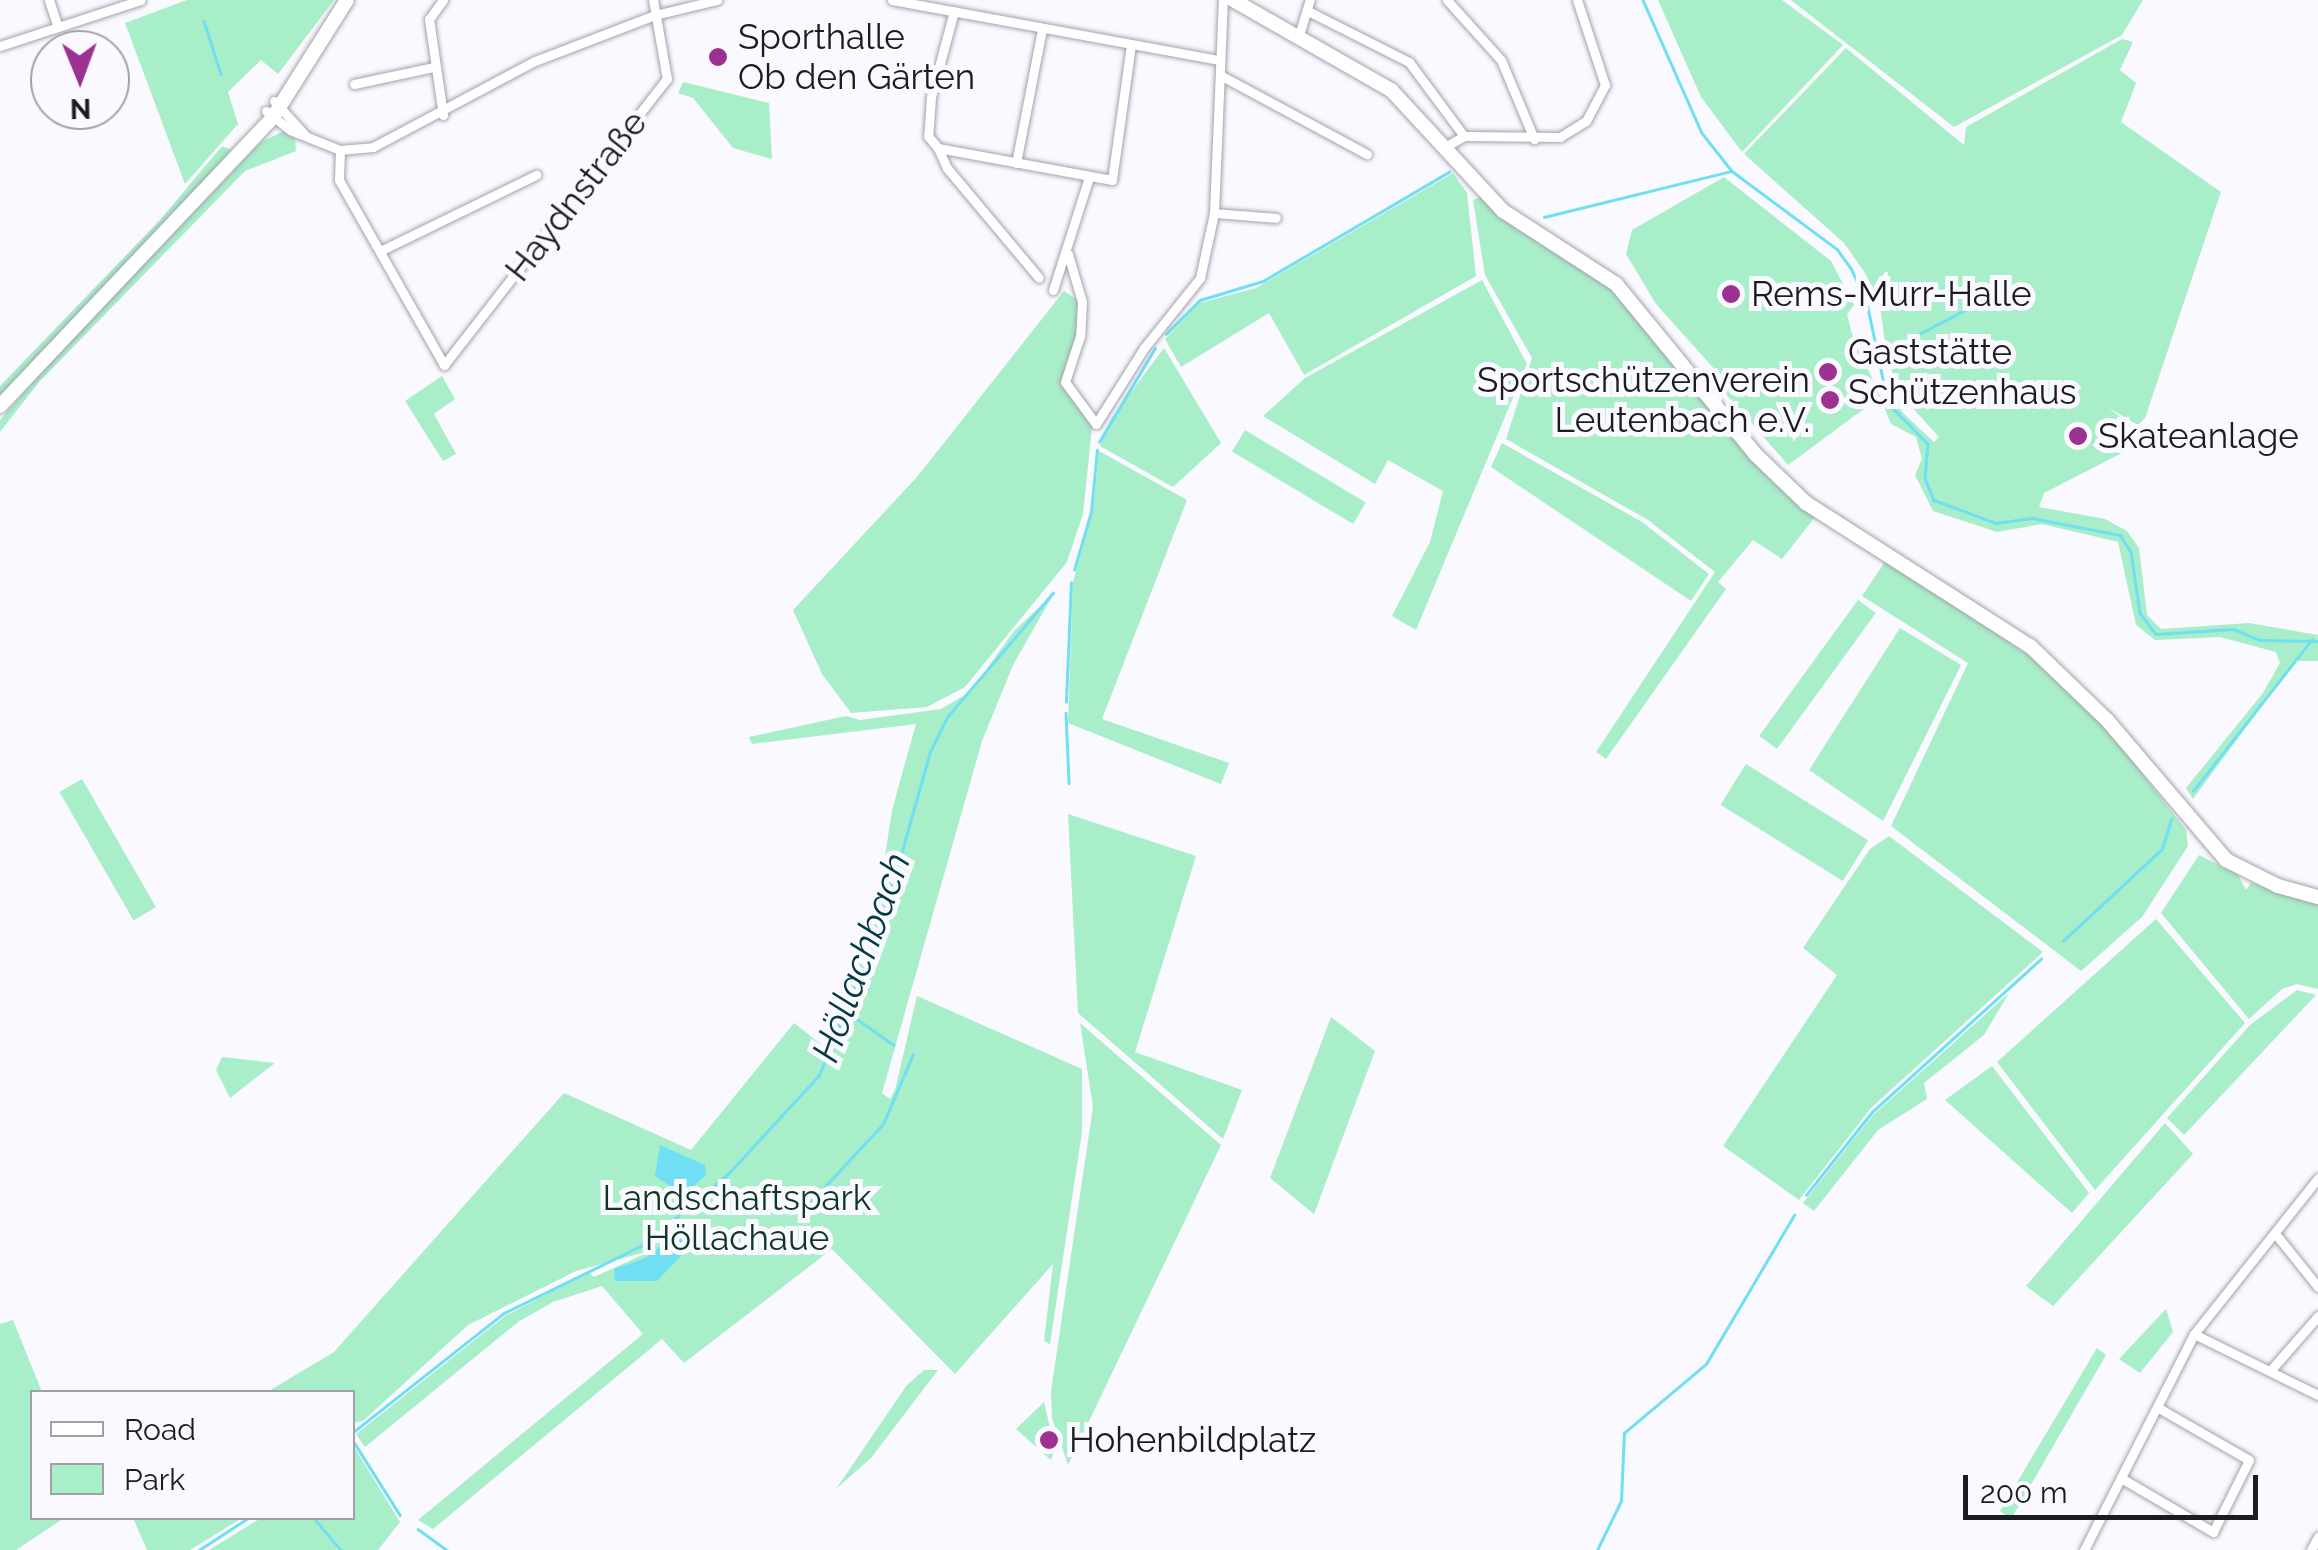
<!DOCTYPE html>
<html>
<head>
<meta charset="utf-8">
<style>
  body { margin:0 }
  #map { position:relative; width:2318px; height:1550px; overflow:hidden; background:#f9f9ff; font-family:Raleway,sans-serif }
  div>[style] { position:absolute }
  .green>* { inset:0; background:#a8eec9; transform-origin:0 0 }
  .water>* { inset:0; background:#70dff3 }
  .stream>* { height:2.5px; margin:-1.25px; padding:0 1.25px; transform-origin:1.25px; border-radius:1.25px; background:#70dff3 }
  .roads { filter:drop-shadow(0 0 2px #a3a2ab) drop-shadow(0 0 2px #a3a2ab) }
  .street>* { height:9px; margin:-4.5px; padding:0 4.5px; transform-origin:4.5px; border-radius:4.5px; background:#fff }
  .secondary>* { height:14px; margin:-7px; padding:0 7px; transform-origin:7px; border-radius:7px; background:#fff }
  .dots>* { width:28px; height:28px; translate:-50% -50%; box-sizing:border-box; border:5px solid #f9f9ff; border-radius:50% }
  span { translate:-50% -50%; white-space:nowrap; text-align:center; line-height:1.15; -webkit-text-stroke:10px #f9f9ff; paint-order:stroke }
  .poi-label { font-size:35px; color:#1c1b1f }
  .left { translate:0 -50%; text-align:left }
  .right { translate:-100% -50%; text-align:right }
  .street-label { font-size:35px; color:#1c1b1f }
  .park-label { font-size:35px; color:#0f3524 }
  .water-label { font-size:38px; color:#043b43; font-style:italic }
  .legend { position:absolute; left:30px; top:1390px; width:325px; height:130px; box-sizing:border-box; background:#f9f9ff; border:2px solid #a1a0a5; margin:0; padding:12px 18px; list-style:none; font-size:30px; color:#1c1b1f }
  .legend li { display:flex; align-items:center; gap:20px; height:50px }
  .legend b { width:50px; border:2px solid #a1a0a5 }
  .north { position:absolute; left:30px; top:30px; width:100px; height:100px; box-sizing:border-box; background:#f9f9ff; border:2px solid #a1a0a5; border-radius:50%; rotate:179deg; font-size:28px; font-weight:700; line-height:40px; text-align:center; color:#1c1b1f }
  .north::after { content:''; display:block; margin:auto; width:35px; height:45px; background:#9c3192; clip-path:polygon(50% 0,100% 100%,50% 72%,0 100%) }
  .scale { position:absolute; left:1963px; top:1475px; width:295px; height:45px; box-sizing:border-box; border:5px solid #1c1b1f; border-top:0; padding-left:12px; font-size:30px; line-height:35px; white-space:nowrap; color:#1c1b1f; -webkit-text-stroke:8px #f9f9ff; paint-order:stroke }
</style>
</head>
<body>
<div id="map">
  <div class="green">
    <i style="clip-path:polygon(187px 0,334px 0,278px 74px,261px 60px,228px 92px,238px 124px,185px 184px,125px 23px)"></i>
    <i style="clip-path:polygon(1658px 0,1782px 0,1843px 45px,1742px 152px,1701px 97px)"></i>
    <i style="clip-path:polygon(1791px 0,2143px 0,2122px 35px,1954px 127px)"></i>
    <i style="clip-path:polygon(2122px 39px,2133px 42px,2120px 70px,2136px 83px,2121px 122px,2221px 192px,2145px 418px,2138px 425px,2109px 408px,2138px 432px,2122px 453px,2044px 493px,2039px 507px,2105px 519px,2127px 531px,2139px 548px,2147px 615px,2161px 629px,2249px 623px,2318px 635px,2318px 661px,2295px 661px,2193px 799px,2186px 788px,2263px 693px,2280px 663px,2276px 652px,2220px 637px,2155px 640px,2136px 625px,2118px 542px,2042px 524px,1997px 532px,1933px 511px,1915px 475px,1922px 459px,1916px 437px,1891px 424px,1880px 397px,1788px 465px,1711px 377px,1717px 372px,1656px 304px,1626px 254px,1632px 230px,1724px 177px,1831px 261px,1854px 305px,1847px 314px,1852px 334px,1880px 396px,1894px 389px,1902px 412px,1934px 442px,1939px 437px,1902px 396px,1888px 362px,1880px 307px,1865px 273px,1844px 243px,1744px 154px,1846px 48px,1964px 145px,1966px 127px)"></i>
    <i style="clip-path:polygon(683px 82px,769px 103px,772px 159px,733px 148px,693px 98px,678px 93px)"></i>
    <i style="clip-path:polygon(284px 131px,295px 139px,296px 151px,245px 171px,39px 382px,0 432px,0 420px,54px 358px,261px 142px)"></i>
    <i style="clip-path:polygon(222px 146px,231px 150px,202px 186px,0 398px,0 386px,160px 220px)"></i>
    <i style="clip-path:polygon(1453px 173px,1467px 193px,1476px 276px,1304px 375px,1269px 313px,1181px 367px,1165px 339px,1200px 303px,1256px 288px)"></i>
    <i style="clip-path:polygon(1481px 197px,1614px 289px,1772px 481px,1815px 517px,1782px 559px,1753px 540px,1718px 582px,1726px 589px,1606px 759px,1596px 752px,1715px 572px,1648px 520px,1506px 439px,1532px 358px,1485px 275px,1473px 200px)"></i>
    <i style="clip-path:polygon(1482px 280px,1527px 364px,1416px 630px,1392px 616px,1430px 542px,1443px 491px,1388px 460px,1375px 484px,1263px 416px,1305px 378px)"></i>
    <i style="clip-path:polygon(1064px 291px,1079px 301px,1078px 335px,1061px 382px,1092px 427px,1083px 514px,1067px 562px,965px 687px,927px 707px,851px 713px,822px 674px,793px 610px,917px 477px)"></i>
    <i style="clip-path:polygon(1164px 348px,1221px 443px,1173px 487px,1100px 446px,1111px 419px)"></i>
    <i style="clip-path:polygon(442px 376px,455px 399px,434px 414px,456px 454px,443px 461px,405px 401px)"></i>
    <i style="left:1245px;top:430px;width:141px;height:25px;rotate:31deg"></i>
    <i style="clip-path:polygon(1502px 443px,1642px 522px,1709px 574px,1691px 601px,1491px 467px)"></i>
    <i style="clip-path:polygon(1099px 451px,1187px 500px,1102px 719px,1229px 763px,1221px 784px,1068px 723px,1073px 582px,1093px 510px)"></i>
    <i style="clip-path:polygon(1886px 560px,2049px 669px,2107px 728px,2186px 830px,2188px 846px,2142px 917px,2081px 971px,1891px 826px,1968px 663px,1862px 596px)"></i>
    <i style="clip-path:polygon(1054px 593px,1013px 665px,982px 741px,882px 1093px,890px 1099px,895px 1090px,917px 996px,1082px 1069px,1082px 1132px,1050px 1344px,1044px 1341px,1053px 1264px,955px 1374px,832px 1249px,684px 1363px,662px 1339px,433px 1529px,418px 1520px,643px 1334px,602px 1286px,553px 1302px,518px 1322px,365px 1447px,356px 1434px,505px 1316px,589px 1272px,594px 1277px,653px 1250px,576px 1271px,468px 1325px,363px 1421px,353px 1423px,352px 1392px,267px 1392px,334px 1352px,564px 1093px,691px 1150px,794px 1023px,822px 1045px,878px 903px,892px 810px,916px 724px,752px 744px,749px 737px,846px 716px,860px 720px,941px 709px,970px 692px,1014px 631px)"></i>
    <i style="left:1858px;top:600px;width:22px;height:168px;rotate:36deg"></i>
    <i style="clip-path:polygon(1900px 628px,1961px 665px,1883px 821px,1809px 770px)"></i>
    <i style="left:1746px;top:764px;width:144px;height:48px;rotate:32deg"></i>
    <i style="left:82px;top:779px;width:148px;height:26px;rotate:60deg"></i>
    <i style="clip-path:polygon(1068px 814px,1196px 856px,1135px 1052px,1242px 1090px,1223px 1139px,1078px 1013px)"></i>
    <i style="clip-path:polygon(1889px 836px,2043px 952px,1871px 1108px,1799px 1200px,1723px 1146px,1837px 975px,1803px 948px,1870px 849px)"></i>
    <i style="clip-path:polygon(2199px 855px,2238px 875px,2246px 890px,2251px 883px,2318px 903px,2318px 989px,2297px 984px,2282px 989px,2249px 1019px,2161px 913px)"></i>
    <i style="clip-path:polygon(2156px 919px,2245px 1023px,2095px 1190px,1997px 1062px)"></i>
    <i style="clip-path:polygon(2297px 990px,2316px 995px,2184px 1135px,2167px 1118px,2250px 1025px)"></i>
    <i style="clip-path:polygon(2009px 993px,1984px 1035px,1924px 1083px,1927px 1099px,1878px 1130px,1814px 1211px,1803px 1203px,1873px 1115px)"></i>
    <i style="clip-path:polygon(1331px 1017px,1375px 1051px,1314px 1214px,1270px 1178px)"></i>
    <i style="clip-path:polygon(1080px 1023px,1221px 1145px,1068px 1465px,1052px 1418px,1051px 1391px,1093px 1107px)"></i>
    <i style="clip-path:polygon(222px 1057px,275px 1063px,230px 1098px,216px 1070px)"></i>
    <i style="clip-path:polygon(1992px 1066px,2089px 1193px,2072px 1213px,1945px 1100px)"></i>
    <i style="clip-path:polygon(2165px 1123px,2193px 1154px,2053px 1306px,2026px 1286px)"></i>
    <i style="clip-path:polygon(2166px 1309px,2173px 1332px,2140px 1373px,2119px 1359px)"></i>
    <i style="clip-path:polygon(13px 1320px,42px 1392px,32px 1392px,32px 1518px,64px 1518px,16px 1550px,0 1550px,0 1324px)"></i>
    <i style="clip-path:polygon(2097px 1348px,2106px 1355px,2011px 1519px,2000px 1511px)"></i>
    <i style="clip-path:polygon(924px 1370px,938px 1370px,871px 1458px,836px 1489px,907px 1385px)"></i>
    <i style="clip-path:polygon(1044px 1402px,1055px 1449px,1051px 1460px,1016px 1429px)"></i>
    <i style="clip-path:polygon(353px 1445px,400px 1522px,378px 1550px,209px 1550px,261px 1518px,352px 1518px)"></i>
    <i style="clip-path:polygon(133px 1518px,242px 1518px,190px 1550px,147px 1550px)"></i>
  </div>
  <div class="water">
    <i style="clip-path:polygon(660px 1145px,705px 1165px,706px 1175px,686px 1193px,676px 1190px,655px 1176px)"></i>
    <i style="clip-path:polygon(692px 1222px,703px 1233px,657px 1281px,615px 1281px,614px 1269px,645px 1258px)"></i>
  </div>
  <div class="stream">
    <i style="left:1643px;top:0;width:145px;rotate:66.1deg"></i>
    <i style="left:1702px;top:133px;width:48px;rotate:51.7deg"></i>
    <i style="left:1732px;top:171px;width:131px;rotate:36.6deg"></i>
    <i style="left:1837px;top:249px;width:24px;rotate:54deg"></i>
    <i style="left:1851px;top:268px;width:38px;rotate:65deg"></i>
    <i style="left:1867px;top:303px;width:102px;rotate:78.1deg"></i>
    <i style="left:1888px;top:403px;width:57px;rotate:45.7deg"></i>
    <i style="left:1928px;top:444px;width:34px;rotate:95deg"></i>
    <i style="left:1925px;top:478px;width:24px;rotate:68deg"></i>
    <i style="left:1934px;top:500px;width:66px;rotate:20.4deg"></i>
    <i style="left:1996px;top:523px;width:36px;rotate:-8deg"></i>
    <i style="left:2032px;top:518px;width:90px;rotate:10.9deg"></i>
    <i style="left:2120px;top:535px;width:20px;rotate:57deg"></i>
    <i style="left:2131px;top:552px;width:62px;rotate:81.6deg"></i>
    <i style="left:2140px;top:613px;width:26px;rotate:53deg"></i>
    <i style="left:2156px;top:634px;width:77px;rotate:-3.7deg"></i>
    <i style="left:2233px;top:629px;width:29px;rotate:22deg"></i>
    <i style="left:2260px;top:640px;width:58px;rotate:1deg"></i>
    <i style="left:204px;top:21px;width:56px;rotate:72.2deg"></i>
    <i style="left:1544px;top:217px;width:193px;rotate:-13.8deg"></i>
    <i style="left:1166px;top:334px;width:48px;rotate:-45deg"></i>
    <i style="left:1200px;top:300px;width:66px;rotate:-16.8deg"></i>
    <i style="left:1263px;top:281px;width:216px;rotate:-30.4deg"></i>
    <i style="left:1919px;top:334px;width:87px;rotate:-27.5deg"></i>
    <i style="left:1099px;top:442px;width:109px;rotate:-59.2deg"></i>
    <i style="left:1074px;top:570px;width:60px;rotate:-73.7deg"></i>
    <i style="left:1091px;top:512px;width:62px;rotate:-84.5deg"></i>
    <i style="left:1066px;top:702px;width:119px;rotate:-87.6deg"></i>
    <i style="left:1066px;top:713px;width:70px;rotate:87.5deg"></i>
    <i style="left:2193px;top:791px;width:193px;rotate:-51.9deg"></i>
    <i style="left:2063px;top:941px;width:135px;rotate:-42.9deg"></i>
    <i style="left:2162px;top:849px;width:31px;rotate:-73deg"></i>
    <i style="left:847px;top:1012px;width:57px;rotate:35.1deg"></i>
    <i style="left:1806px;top:1195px;width:106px;rotate:-51.5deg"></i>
    <i style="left:1872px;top:1112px;width:228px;rotate:-42.2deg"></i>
    <i style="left:805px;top:1208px;width:115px;rotate:-47.1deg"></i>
    <i style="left:883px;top:1124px;width:76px;rotate:-66.8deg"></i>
    <i style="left:352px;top:1433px;width:194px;rotate:-38.3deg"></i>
    <i style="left:504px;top:1313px;width:157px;rotate:-26.1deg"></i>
    <i style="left:645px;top:1244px;width:110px;rotate:-40.2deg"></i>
    <i style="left:729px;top:1173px;width:133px;rotate:-47.4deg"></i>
    <i style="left:819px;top:1075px;width:162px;rotate:-67.5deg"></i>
    <i style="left:881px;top:925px;width:180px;rotate:-74.2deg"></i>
    <i style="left:930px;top:752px;width:39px;rotate:-64deg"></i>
    <i style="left:947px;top:717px;width:163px;rotate:-49.5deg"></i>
    <i style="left:352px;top:1439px;width:90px;rotate:57.7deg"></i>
    <i style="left:314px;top:1518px;width:42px;rotate:49.8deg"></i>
    <i style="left:418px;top:1529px;width:36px;rotate:36deg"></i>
    <i style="left:199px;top:1550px;width:59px;rotate:-33.1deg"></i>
    <i style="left:1597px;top:1550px;width:55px;rotate:-63.9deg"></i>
    <i style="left:1621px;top:1501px;width:68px;rotate:-87.5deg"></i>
    <i style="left:1624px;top:1433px;width:107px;rotate:-40.1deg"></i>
    <i style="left:1706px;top:1364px;width:173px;rotate:-59.4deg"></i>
  </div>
  <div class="roads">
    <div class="street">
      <i style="left:49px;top:0;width:28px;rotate:72deg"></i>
      <i style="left:443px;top:0;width:24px;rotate:126deg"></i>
      <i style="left:429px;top:19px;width:97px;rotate:81.7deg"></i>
      <i style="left:892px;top:0;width:333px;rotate:10.4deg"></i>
      <i style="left:1447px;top:0;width:81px;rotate:48deg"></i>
      <i style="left:1501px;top:60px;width:86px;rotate:67.3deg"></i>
      <i style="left:954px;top:11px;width:89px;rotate:105deg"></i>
      <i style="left:931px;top:97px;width:39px;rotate:94deg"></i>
      <i style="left:928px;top:136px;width:16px;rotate:50deg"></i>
      <i style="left:938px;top:148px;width:177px;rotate:10.4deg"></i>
      <i style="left:1112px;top:180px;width:136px;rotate:-82deg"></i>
      <i style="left:1308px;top:11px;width:113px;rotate:26.8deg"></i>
      <i style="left:1409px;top:62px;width:92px;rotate:53.4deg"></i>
      <i style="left:1299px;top:35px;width:37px;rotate:-73deg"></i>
      <i style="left:0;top:46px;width:148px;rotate:-18.1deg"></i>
      <i style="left:1220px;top:75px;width:167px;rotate:28.3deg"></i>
      <i style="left:354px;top:84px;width:82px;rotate:-12deg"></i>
      <i style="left:274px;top:101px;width:46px;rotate:47.6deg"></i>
      <i style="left:266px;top:111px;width:31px;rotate:38deg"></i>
      <i style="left:290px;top:130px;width:54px;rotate:21.8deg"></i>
      <i style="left:340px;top:150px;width:33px;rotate:-5deg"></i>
      <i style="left:373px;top:147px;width:183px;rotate:-28deg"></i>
      <i style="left:535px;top:61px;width:129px;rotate:-21deg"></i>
      <i style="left:655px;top:15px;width:64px;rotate:-13.6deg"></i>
      <i style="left:1445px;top:147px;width:22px;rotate:-30deg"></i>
      <i style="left:1464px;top:136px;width:96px;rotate:0.6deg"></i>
      <i style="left:1560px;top:137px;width:31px;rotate:-32deg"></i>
      <i style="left:1586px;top:121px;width:41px;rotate:-62.2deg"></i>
      <i style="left:1605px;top:85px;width:89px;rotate:-108.2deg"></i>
      <i style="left:938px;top:148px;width:22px;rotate:66deg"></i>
      <i style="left:947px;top:168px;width:143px;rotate:50.1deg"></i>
      <i style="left:340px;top:150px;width:30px;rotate:92deg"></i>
      <i style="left:339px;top:180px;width:213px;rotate:60.4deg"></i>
      <i style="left:444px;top:365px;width:363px;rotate:-52.1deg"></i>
      <i style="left:667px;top:79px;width:80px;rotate:-100deg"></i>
      <i style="left:1016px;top:163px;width:136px;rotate:-79deg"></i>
      <i style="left:1214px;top:213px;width:62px;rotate:4.6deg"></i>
      <i style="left:380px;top:251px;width:174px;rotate:-26deg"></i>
      <i style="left:1068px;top:254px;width:50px;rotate:73.7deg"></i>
      <i style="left:1082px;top:302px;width:34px;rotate:93deg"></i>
      <i style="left:1080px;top:336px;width:48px;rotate:108.1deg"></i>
      <i style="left:1065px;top:382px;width:52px;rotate:53.6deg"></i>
      <i style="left:1096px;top:424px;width:90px;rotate:-57.7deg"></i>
      <i style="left:1144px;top:348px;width:90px;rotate:-51.3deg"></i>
      <i style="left:1200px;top:278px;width:66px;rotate:-77.8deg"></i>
      <i style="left:1214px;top:213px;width:213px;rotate:-87.6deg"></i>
      <i style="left:1053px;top:290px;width:119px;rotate:-72.3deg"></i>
      <i style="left:2278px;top:1237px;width:64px;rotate:51.3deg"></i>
      <i style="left:2194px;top:1334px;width:138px;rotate:26.2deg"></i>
      <i style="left:2270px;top:1371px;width:73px;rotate:-48.9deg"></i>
      <i style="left:2121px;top:1478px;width:107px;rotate:30.4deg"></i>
      <i style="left:2213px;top:1532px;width:80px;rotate:-63.4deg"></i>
      <i style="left:2249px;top:1460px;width:106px;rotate:-150.1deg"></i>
      <i style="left:2084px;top:1550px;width:242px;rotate:-63deg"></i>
      <i style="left:2194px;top:1334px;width:199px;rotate:-51.5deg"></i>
      <i style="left:2311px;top:1550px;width:15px;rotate:-62deg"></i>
    </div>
    <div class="secondary">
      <i style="left:1233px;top:0;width:182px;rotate:29.7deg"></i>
      <i style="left:1391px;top:90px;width:165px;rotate:47.2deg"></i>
      <i style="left:1503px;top:211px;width:135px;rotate:32.9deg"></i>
      <i style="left:1616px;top:284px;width:220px;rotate:50.7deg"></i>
      <i style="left:1755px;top:454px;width:71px;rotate:43.9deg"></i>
      <i style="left:1806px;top:503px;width:266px;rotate:32.6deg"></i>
      <i style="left:2030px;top:646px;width:107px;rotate:43.9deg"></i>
      <i style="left:2107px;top:720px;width:184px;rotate:49.6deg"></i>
      <i style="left:2226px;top:860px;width:58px;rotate:26.6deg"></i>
      <i style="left:2278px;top:886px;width:41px;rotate:15.4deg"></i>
      <i style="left:0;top:406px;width:398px;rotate:-46.6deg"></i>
      <i style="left:273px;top:117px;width:138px;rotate:-57.7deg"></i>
    </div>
  </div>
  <div class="dots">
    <i style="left:718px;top:57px;background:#9c3192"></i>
    <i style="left:1731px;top:294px;background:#9c3192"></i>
    <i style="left:1828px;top:372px;background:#9c3192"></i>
    <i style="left:1830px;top:400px;background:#9c3192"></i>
    <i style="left:2078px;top:436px;background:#9c3192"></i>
    <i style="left:1049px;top:1440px;background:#9c3192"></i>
  </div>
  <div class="poi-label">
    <span class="left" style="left:738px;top:57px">Sporthalle<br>Ob den Gärten</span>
    <span class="left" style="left:1751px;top:294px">Rems-Murr-Halle</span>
    <span class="left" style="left:1848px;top:372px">Gaststätte<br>Schützenhaus</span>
    <span class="right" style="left:1810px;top:400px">Sportschützenverein<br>Leutenbach e.V.</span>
    <span class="left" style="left:2098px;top:436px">Skateanlage</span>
    <span class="left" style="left:1069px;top:1440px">Hohenbildplatz</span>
  </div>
  <div class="street-label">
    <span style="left:576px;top:196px;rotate:-52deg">Haydnstraße</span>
  </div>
  <div class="park-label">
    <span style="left:737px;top:1218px">Landschaftspark<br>Höllachaue</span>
  </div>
  <div class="water-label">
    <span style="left:861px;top:957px;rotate:-70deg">Höllachbach</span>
  </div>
  <ul class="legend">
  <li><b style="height:12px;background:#fff"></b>Road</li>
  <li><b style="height:28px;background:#a8eec9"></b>Park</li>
  </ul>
  <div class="north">N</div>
  <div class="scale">200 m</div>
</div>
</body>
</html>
